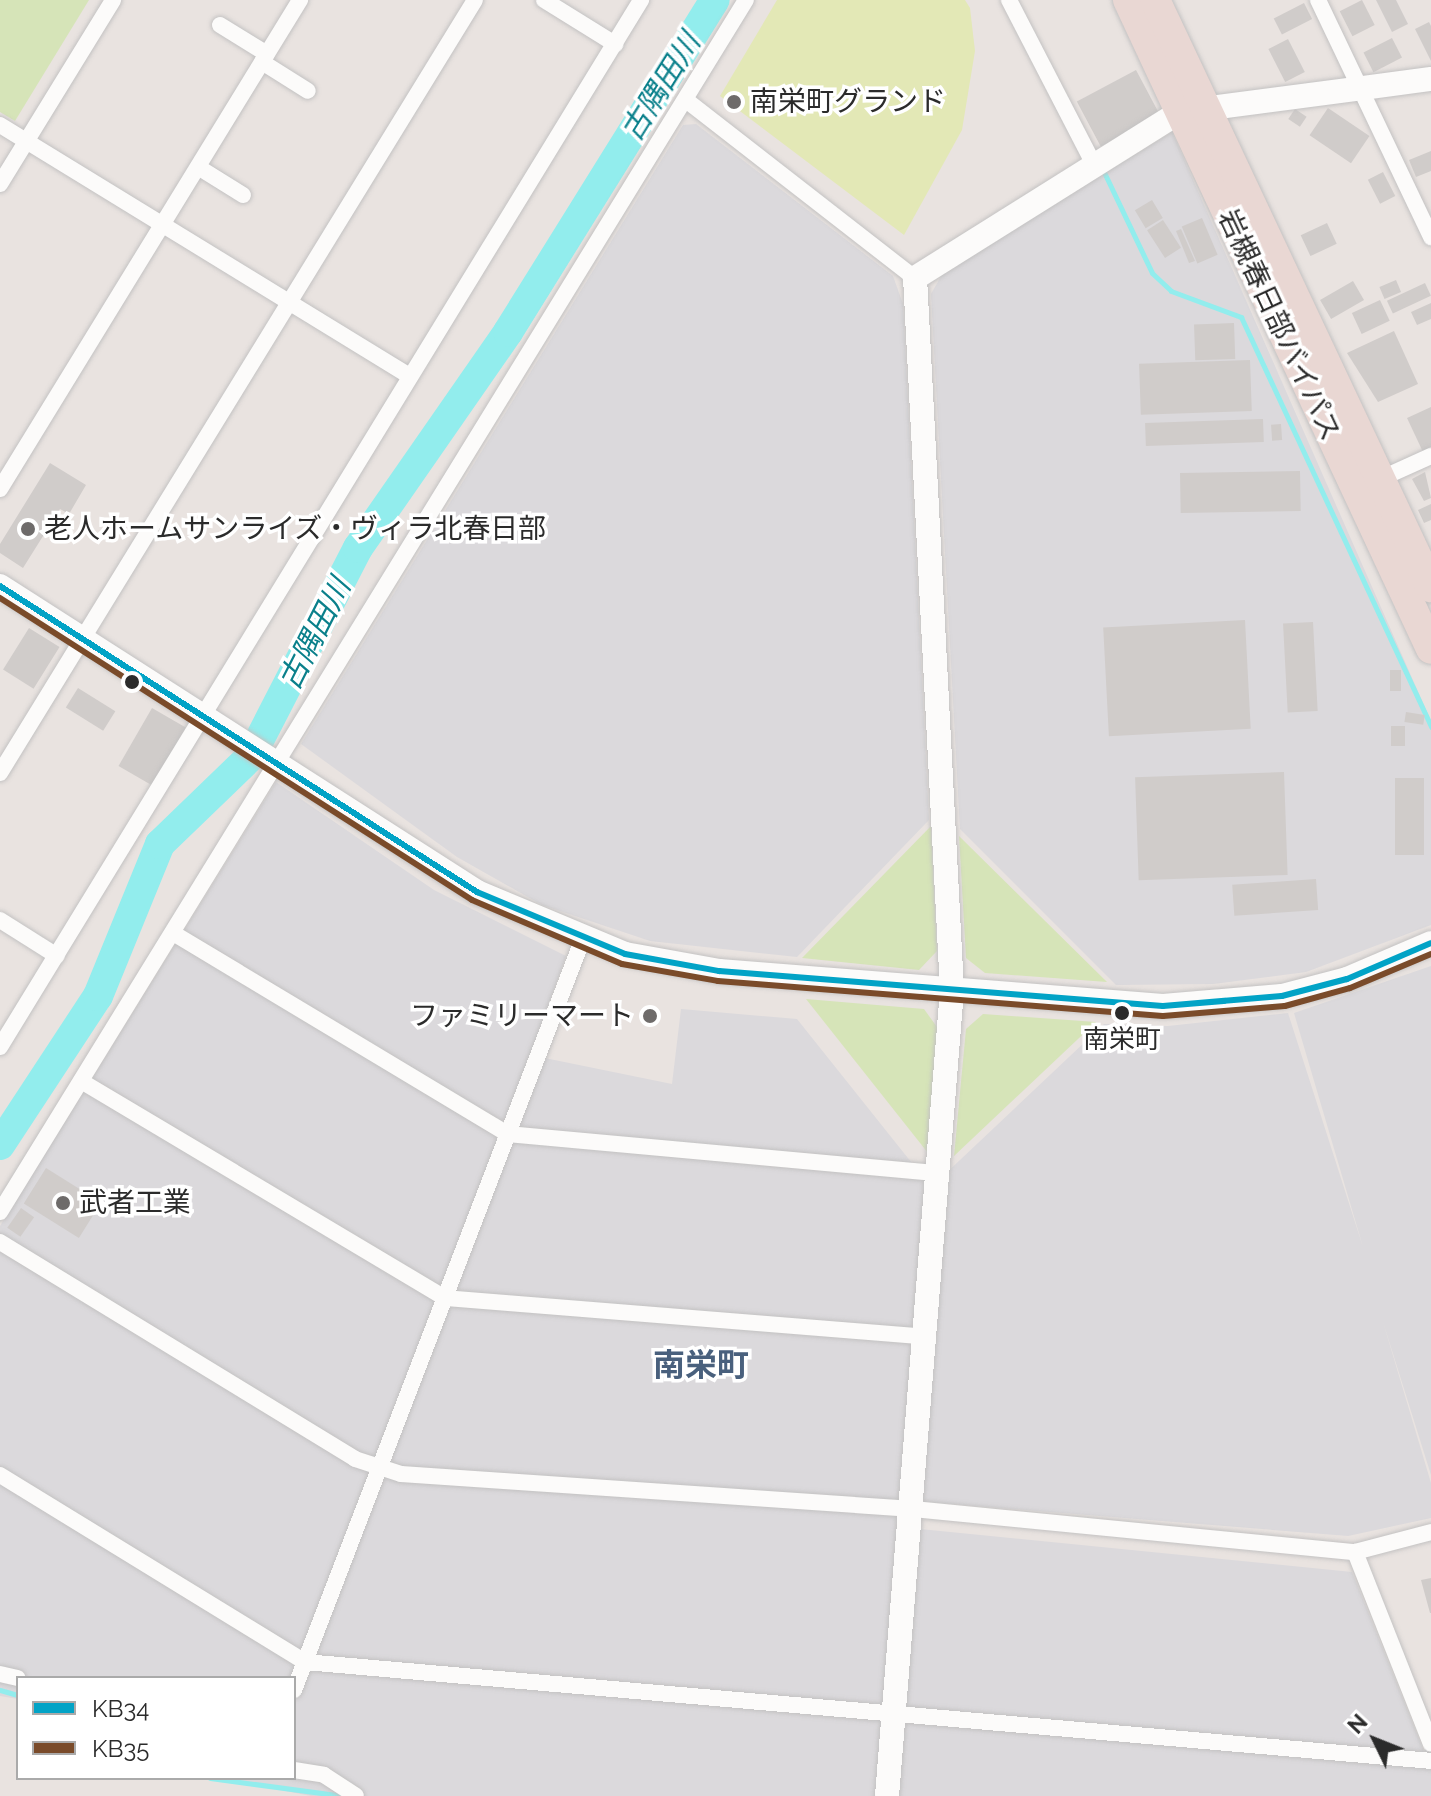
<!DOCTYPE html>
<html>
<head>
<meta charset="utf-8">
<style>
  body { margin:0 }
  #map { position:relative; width:1431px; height:1796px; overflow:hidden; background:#e9e3e0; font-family:Raleway,"Noto Sans JP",sans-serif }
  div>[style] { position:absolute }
  .industrial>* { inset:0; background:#dbd9dc }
  .green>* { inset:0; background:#d6e4b8 }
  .pitch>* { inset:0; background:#e3e8b6 }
  .stream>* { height:5px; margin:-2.5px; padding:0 2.5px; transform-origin:2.5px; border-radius:2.5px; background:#92eded }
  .river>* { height:30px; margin:-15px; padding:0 15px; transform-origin:15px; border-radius:15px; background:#92eded }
  .building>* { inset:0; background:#d0ccca; transform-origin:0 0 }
  .roads { filter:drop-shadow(0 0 2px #c3c2c2) drop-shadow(0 0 2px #c3c2c2) }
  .street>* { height:16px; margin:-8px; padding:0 8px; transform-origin:8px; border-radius:8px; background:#fcfbfa }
  .secondary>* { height:24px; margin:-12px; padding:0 12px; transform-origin:12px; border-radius:12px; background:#fcfbfa }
  .highway>* { height:30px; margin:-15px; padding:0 15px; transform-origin:15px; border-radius:15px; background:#e9d7d3 }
  .bus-1>* { height:6px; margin:-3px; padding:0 3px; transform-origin:3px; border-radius:3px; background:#02a3c6 }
  .bus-2>* { height:6px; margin:-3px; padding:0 3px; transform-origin:3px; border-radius:3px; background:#7a4b2a }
  .dots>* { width:22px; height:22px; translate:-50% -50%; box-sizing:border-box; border:4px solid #fff; border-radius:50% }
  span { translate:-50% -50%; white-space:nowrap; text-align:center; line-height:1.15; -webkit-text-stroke:7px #fff; paint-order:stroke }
  .bus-label { font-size:26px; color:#2b2b2b }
  .poi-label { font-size:28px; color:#2b2b2b }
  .left { translate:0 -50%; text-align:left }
  .right { translate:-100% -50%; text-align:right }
  .street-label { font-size:28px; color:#2b2b2b }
  .water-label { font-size:30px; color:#0a808b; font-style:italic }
  .quarter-label { font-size:32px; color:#49607d; font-weight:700 }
  .legend { position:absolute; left:16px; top:1676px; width:280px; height:104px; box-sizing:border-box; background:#fff; border:2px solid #aaa; margin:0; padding:10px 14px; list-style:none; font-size:24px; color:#2b2b2b }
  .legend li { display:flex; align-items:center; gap:16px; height:40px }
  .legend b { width:40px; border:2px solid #aaa }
  .north { position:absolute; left:1335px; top:1700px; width:80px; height:80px; -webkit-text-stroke:6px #fff; paint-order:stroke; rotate:313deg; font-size:22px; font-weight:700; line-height:32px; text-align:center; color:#2b2b2b }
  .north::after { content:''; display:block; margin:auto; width:28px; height:36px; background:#2b2b2b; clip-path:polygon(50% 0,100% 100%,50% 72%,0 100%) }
</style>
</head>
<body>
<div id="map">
  <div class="industrial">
    <i style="clip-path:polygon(696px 124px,893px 276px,903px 304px,929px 820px,797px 957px,650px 941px,542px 905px,457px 857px,301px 744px,683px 125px)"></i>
    <i style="clip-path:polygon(1172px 132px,1431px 721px,1431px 925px,1306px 972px,1213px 984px,1116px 985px,960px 829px,931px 294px,944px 271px)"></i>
    <i style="clip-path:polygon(276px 782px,434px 890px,566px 956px,530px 1055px,672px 1084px,681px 1009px,797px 1019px,935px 1192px,910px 1528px,1352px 1572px,1431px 1769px,1431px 1796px,311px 1796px,220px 1778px,294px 1778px,294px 1678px,18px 1678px,18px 1699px,0 1696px,0 1226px)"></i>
    <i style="clip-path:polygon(1431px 966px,1431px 1475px,1383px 1322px,1431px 1483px,1431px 1518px,1348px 1536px,914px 1501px,942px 1177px,1104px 1024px,1168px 1026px,1288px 1013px,1363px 1247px,1294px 1013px)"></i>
  </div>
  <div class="green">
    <i style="clip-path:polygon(0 0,89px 0,15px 121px,0 112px)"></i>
    <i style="clip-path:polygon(931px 826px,937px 951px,919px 970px,802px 958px)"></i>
    <i style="clip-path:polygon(959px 836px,1107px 982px,985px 973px,966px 958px)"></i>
    <i style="clip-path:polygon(806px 999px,924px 1009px,937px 1027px,928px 1153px)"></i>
    <i style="clip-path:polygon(983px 1014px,1096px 1022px,954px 1156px,966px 1029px)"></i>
  </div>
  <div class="pitch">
    <i style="clip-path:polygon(777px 0,965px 0,970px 8px,975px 51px,962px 130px,904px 235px,720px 96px)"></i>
  </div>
  <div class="stream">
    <i style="left:1102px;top:168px;width:116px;rotate:64.5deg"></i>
    <i style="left:1152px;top:273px;width:26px;rotate:43deg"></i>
    <i style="left:1171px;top:291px;width:75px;rotate:20.4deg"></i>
    <i style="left:1241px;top:317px;width:452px;rotate:65.1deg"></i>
    <i style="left:0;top:1690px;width:19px;rotate:16deg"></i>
    <i style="left:210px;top:1778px;width:135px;rotate:7.7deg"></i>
  </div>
  <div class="river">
    <i style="left:0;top:1145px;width:178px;rotate:-56.7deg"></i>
    <i style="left:98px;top:996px;width:164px;rotate:-67.8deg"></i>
    <i style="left:160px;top:844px;width:127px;rotate:-44deg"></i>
    <i style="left:251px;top:756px;width:234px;rotate:-62.8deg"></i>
    <i style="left:358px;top:548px;width:263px;rotate:-55.2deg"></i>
    <i style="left:508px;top:332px;width:391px;rotate:-58.1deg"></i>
  </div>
  <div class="building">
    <i style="left:1362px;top:0;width:28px;height:25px;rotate:63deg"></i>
    <i style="clip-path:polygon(1376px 0,1396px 0,1408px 24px,1392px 32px)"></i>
    <i style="left:1304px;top:3px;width:18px;height:34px;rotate:63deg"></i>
    <i style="clip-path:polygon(1429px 22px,1431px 26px,1431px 61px,1415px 29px)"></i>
    <i style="left:1392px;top:38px;width:22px;height:32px;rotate:63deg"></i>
    <i style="left:1288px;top:39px;width:37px;height:22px;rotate:63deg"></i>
    <i style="left:1136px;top:70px;width:51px;height:67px;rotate:62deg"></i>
    <i style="left:1328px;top:108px;width:50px;height:33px;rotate:34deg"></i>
    <i style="left:1295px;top:109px;width:14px;height:12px;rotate:34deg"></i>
    <i style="clip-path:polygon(1431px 151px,1431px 171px,1416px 177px,1409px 160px)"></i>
    <i style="left:1383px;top:172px;width:27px;height:17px;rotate:63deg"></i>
    <i style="left:1152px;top:200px;width:21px;height:20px;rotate:59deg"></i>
    <i style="left:1202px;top:218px;width:40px;height:22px;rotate:67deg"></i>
    <i style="left:1163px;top:220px;width:33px;height:19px;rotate:57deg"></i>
    <i style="left:1327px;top:223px;width:23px;height:29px;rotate:65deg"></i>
    <i style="clip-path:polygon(1181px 229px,1195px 261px,1189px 263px,1176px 231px)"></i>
    <i style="left:1396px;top:280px;width:13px;height:18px;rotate:67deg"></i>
    <i style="left:1353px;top:281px;width:22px;height:38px;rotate:60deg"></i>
    <i style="left:1425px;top:283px;width:14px;height:42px;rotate:65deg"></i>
    <i style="left:1380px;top:300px;width:23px;height:31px;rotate:65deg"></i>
    <i style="clip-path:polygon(1431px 303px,1431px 319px,1417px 325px,1411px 312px)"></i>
    <i style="left:1234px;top:323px;width:36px;height:40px;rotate:88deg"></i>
    <i style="clip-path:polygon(1394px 331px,1418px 384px,1378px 402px,1347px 353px)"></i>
    <i style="left:1250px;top:360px;width:51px;height:111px;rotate:88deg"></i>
    <i style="clip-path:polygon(1431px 407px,1431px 448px,1423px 452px,1407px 418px)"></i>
    <i style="left:1263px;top:419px;width:23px;height:118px;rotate:88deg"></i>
    <i style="left:1281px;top:424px;width:16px;height:10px;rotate:86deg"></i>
    <i style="clip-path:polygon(50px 463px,86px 485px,69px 514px,60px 509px,23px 568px,0 553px,0 544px)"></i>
    <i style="left:1300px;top:471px;width:40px;height:120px;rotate:89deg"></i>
    <i style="clip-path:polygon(1425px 472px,1431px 498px,1424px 501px,1412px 479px)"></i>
    <i style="clip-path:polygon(1431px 504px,1431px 520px,1424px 523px,1418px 510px)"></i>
    <i style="left:1245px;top:620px;width:109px;height:142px;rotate:87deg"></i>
    <i style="left:1313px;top:622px;width:89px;height:30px;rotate:87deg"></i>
    <i style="left:29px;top:628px;width:36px;height:49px;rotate:32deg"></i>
    <i style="left:1390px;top:670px;width:11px;height:21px"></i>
    <i style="left:78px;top:688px;width:44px;height:23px;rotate:32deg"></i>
    <i style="left:152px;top:708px;width:39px;height:67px;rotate:30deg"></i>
    <i style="left:1406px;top:712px;width:19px;height:10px;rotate:9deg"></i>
    <i style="left:1391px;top:726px;width:14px;height:20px"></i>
    <i style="left:1284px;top:772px;width:103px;height:149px;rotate:88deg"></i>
    <i style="left:1395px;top:778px;width:29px;height:77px"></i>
    <i style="left:1316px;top:879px;width:31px;height:84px;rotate:86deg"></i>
    <i style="left:46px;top:1168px;width:65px;height:42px;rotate:32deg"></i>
    <i style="left:21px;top:1208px;width:16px;height:24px;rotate:35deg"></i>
    <i style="clip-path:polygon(1431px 1578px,1431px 1613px,1430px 1613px,1421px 1580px)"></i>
  </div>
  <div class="roads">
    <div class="street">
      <i style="left:544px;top:0;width:84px;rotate:31.8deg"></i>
      <i style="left:1009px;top:0;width:186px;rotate:62.7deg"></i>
      <i style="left:1318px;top:0;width:263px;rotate:64.5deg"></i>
      <i style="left:220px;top:25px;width:55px;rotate:31.7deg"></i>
      <i style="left:262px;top:62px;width:54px;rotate:32.2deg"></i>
      <i style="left:686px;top:100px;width:290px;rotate:37.9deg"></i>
      <i style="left:0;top:125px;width:481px;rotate:31.5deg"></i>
      <i style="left:198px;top:167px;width:53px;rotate:31.9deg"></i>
      <i style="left:0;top:184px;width:216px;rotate:-58.4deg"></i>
      <i style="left:1380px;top:479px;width:56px;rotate:-24.3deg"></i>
      <i style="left:0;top:489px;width:574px;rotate:-58.47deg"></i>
      <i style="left:0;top:773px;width:907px;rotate:-58.43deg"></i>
      <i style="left:0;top:920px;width:67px;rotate:32.3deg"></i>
      <i style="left:173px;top:933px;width:390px;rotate:31deg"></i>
      <i style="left:507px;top:1134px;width:433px;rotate:5.2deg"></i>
      <i style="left:0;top:1047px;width:1228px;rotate:-58.52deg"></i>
      <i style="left:81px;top:1081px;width:424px;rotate:30.8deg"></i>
      <i style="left:445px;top:1298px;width:483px;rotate:4.6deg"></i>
      <i style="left:0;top:1212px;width:1423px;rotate:-58.39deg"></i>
      <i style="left:0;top:1242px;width:416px;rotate:31.4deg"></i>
      <i style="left:355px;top:1459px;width:48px;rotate:18.1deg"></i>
      <i style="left:401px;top:1474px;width:513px;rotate:3.91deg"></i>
      <i style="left:913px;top:1509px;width:444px;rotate:5.6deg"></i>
      <i style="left:1355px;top:1552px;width:79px;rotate:-14.7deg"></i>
      <i style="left:0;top:1475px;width:358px;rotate:31.5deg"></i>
      <i style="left:305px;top:1662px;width:1130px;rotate:5.02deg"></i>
      <i style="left:1355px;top:1552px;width:206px;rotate:68.4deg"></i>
      <i style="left:0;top:1674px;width:18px;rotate:13deg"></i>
      <i style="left:294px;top:1690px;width:802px;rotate:-68.97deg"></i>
      <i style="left:294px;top:1770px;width:30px;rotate:9deg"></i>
      <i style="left:324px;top:1775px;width:38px;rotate:33deg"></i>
    </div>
    <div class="secondary">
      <i style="left:0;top:586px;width:567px;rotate:32.68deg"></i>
      <i style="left:477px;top:892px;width:160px;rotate:22.7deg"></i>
      <i style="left:625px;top:954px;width:96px;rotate:10.3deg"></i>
      <i style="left:719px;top:971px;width:445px;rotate:4.5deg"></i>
      <i style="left:1163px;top:1006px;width:119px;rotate:-4.8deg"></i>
      <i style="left:1282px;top:996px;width:67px;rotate:-14.7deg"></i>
      <i style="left:1347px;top:979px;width:91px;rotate:-23.2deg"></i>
      <i style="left:887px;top:1796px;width:809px;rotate:-85.39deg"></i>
      <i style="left:952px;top:990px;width:713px;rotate:-92.97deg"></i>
      <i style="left:915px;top:278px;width:313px;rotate:-32.1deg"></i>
      <i style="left:1180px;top:112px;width:253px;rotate:-7.5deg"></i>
    </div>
    <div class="highway">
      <i style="left:1128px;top:0;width:716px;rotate:64.97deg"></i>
      <i style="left:1155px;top:0;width:649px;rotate:64.82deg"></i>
    </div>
  </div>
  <div class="bus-1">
    <i style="left:0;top:586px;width:567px;rotate:32.68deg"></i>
    <i style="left:477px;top:892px;width:160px;rotate:22.7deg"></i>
    <i style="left:625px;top:954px;width:96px;rotate:10.3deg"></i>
    <i style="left:719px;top:971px;width:445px;rotate:4.5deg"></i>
    <i style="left:1163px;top:1006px;width:119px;rotate:-4.8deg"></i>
    <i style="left:1282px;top:996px;width:67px;rotate:-14.7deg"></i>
    <i style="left:1347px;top:979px;width:91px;rotate:-23.2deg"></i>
  </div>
  <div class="bus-2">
    <i style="left:0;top:598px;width:560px;rotate:32.61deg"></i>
    <i style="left:472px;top:900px;width:163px;rotate:23.1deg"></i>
    <i style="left:622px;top:964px;width:97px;rotate:10deg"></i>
    <i style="left:718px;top:981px;width:446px;rotate:4.5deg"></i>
    <i style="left:1163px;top:1016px;width:122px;rotate:-4.7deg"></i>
    <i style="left:1285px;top:1006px;width:67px;rotate:-15.5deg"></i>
    <i style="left:1350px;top:988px;width:88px;rotate:-22.8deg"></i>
  </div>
  <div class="dots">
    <i style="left:734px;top:102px;background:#6e6b6a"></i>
    <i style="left:28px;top:529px;background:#6e6b6a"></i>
    <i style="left:132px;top:682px;background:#2b2b2b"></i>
    <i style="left:1122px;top:1013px;background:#2b2b2b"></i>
    <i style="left:650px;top:1016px;background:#6e6b6a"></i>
    <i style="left:63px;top:1203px;background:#6e6b6a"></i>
  </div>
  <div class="bus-label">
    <span style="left:1122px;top:1040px">南栄町</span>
  </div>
  <div class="poi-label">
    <span class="left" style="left:750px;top:102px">南栄町グランド</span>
    <span class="left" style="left:44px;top:529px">老人ホームサンライズ・ヴィラ北春日部</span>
    <span class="right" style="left:634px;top:1016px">ファミリーマート</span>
    <span class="left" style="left:79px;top:1203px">武者工業</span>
  </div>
  <div class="street-label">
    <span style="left:1279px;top:325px;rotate:65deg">岩槻春日部バイパス</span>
  </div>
  <div class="water-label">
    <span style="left:661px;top:87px;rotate:-58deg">古隅田川</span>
    <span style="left:315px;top:634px;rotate:-63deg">古隅田川</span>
  </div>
  <div class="quarter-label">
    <span style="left:701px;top:1365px">南栄町</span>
  </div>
  <ul class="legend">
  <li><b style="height:10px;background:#02a3c6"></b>KB34</li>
  <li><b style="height:10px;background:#7a4b2a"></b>KB35</li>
  </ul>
  <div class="north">N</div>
</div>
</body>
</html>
